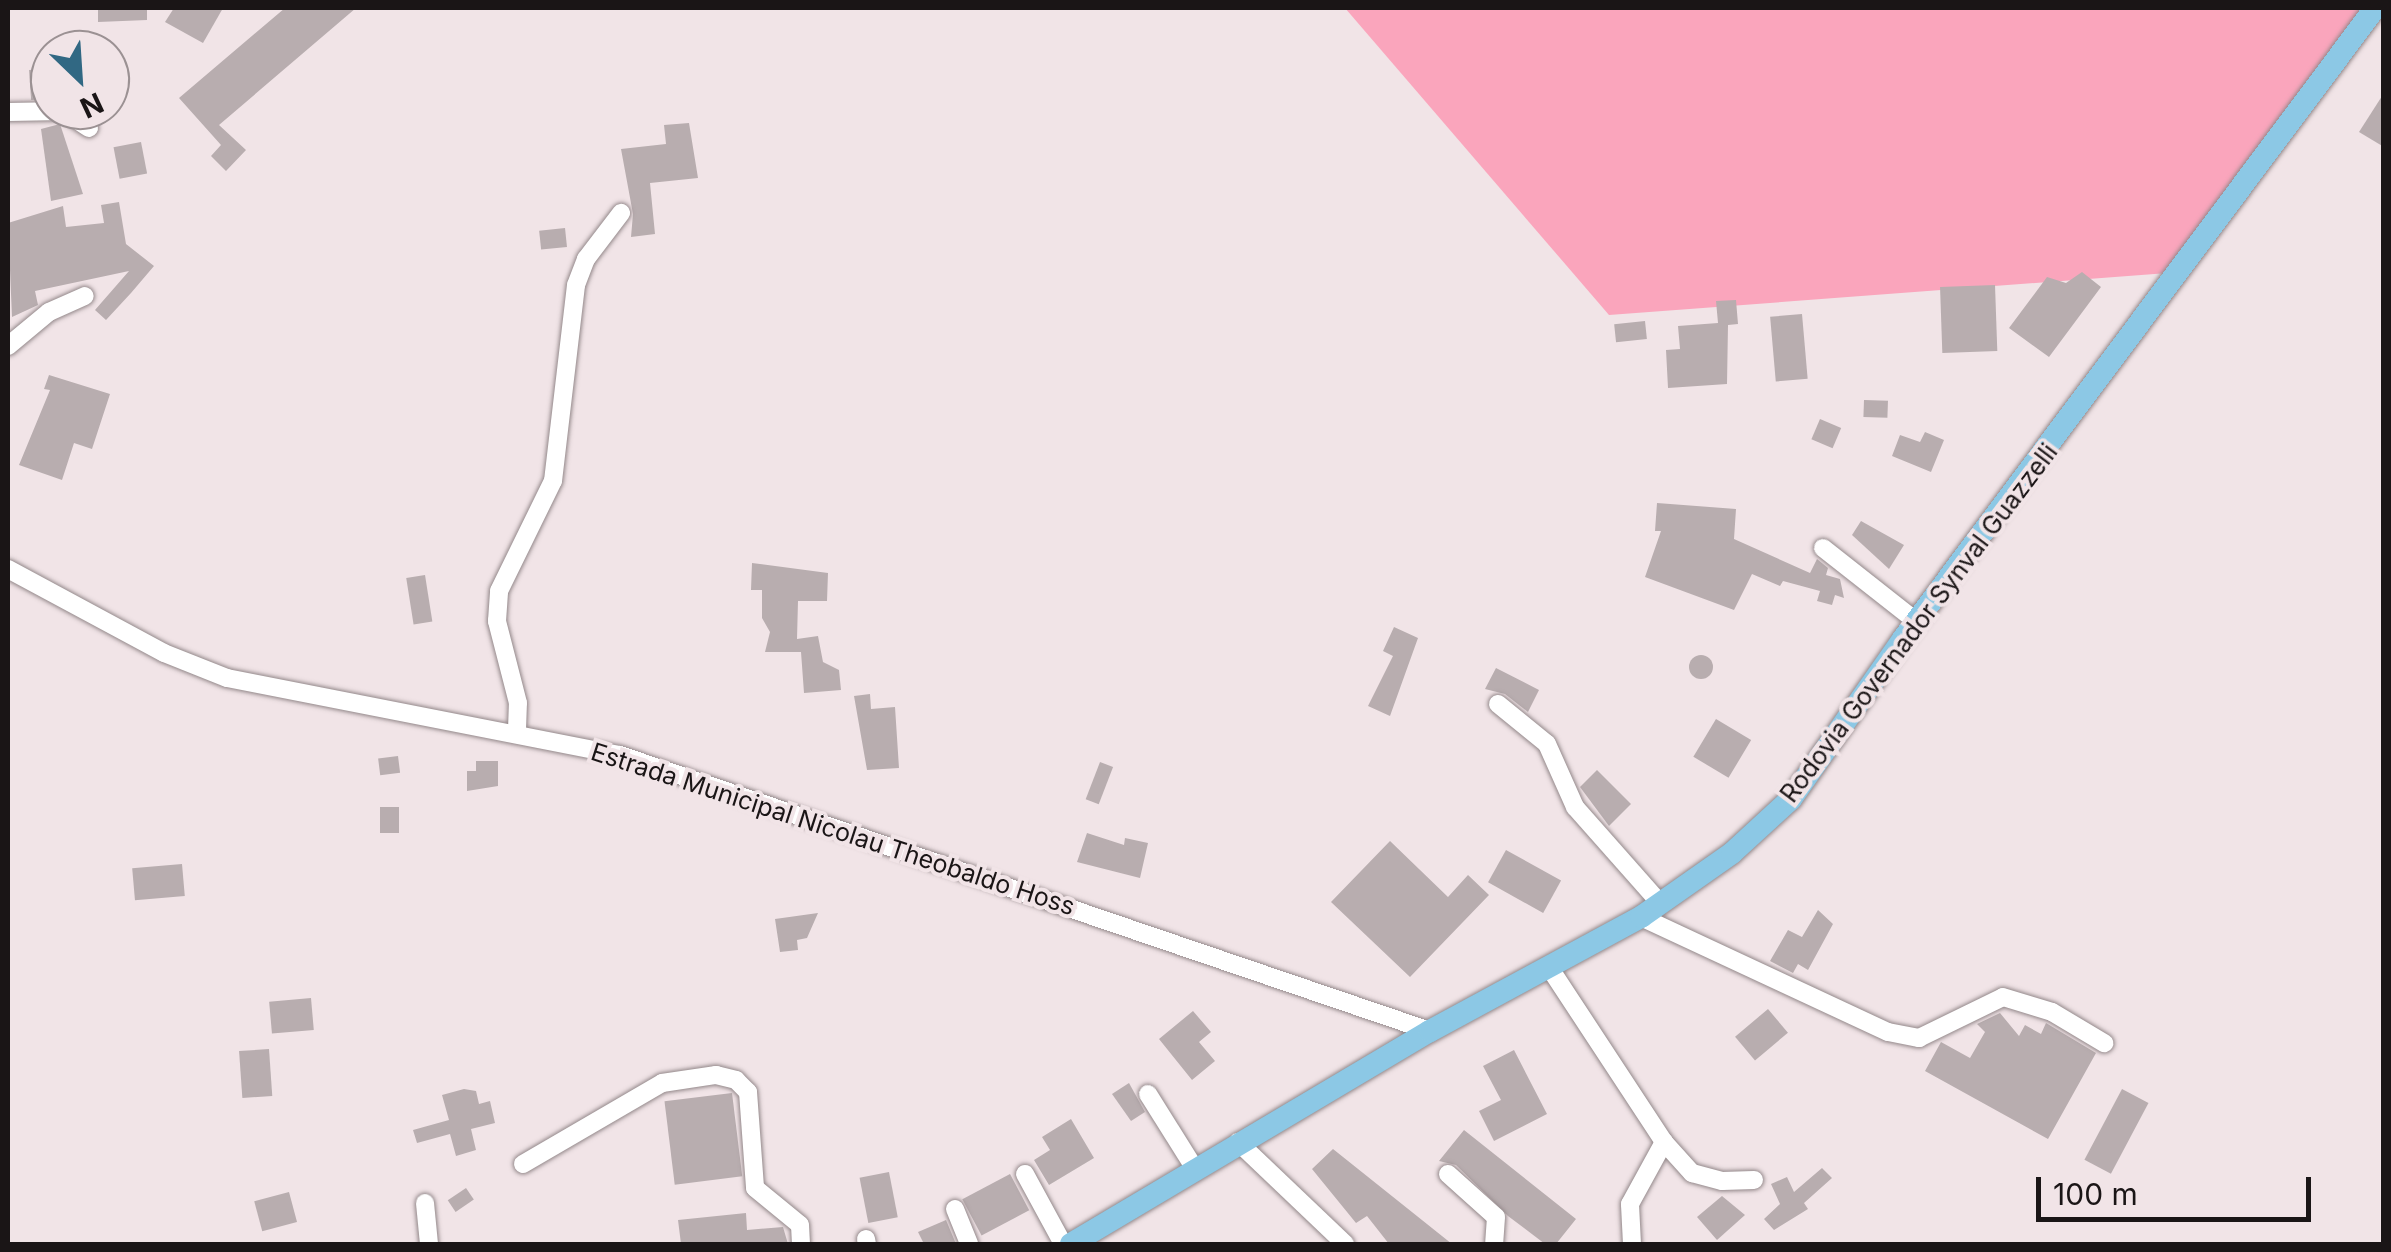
<!DOCTYPE html>
<html>
<head>
<meta charset="utf-8">
<style>
  body { margin:0 }
  #map { position:relative; width:2391px; height:1252px; overflow:hidden; background:#f1e4e7; font-family:Inter,sans-serif }
  div>[style] { position:absolute }
  .green>* { inset:0; background:#faa5bc }
  .building>* { inset:0; background:#b8adaf; transform-origin:0 0 }
  .round { border-radius:50% }
  .roads { filter:drop-shadow(0 0 2px #93888a) drop-shadow(0 0 2px #93888a) }
  .minor>* { height:18px; margin:-9px; padding:0 9px; transform-origin:9px; border-radius:9px; background:#fff }
  .major>* { height:22px; margin:-11px; padding:0 11px; transform-origin:11px; border-radius:11px; background:#8cc8e5 }
  span { translate:-50% -50%; white-space:nowrap; text-align:center; line-height:1.15; -webkit-text-stroke:8px #f1e4e7; paint-order:stroke }
  .street-label { font-size:25px; color:#1a1516 }
  .frame { position:absolute; inset:0; border:10px solid #1a1516; pointer-events:none }
  .north { position:absolute; left:30px; top:30px; width:100px; height:100px; box-sizing:border-box; background:#f1e4e7; border:2px solid #9b9193; border-radius:50%; rotate:155deg; font-size:28px; font-weight:700; line-height:40px; text-align:center; color:#1a1516 }
  .north::after { content:''; display:block; margin:auto; width:35px; height:45px; background:#316883; clip-path:polygon(50% 0,100% 100%,50% 72%,0 100%) }
  .scale { position:absolute; left:2036px; top:1177px; width:275px; height:45px; box-sizing:border-box; border:5px solid #1a1516; border-top:0; padding-left:12px; font-size:30px; line-height:35px; white-space:nowrap; color:#1a1516; -webkit-text-stroke:8px #f1e4e7; paint-order:stroke }
</style>
</head>
<body>
<div id="map">
  <div class="green">
    <i style="clip-path:polygon(1345px 8px,2375px 8px,2181px 272px,1609px 315px)"></i>
  </div>
  <div class="building">
    <i style="clip-path:polygon(98px 8px,147px 8px,147px 20px,98px 22px)"></i>
    <i style="clip-path:polygon(174px 8px,223px 8px,203px 43px,165px 22px)"></i>
    <i style="clip-path:polygon(285px 8px,356px 8px,219px 125px,246px 150px,226px 171px,211px 156px,221px 145px,179px 98px)"></i>
    <i style="left:44px;top:69px;width:30px;height:15px;rotate:86deg"></i>
    <i style="clip-path:polygon(2384px 93px,2384px 147px,2359px 132px)"></i>
    <i style="clip-path:polygon(689px 123px,698px 178px,650px 183px,655px 234px,631px 237px,633px 214px,621px 149px,666px 144px,664px 125px)"></i>
    <i style="clip-path:polygon(60px 124px,83px 194px,51px 201px,41px 129px)"></i>
    <i style="left:141px;top:142px;width:32px;height:28px;rotate:79deg"></i>
    <i style="clip-path:polygon(119px 202px,126px 244px,154px 266px,131px 293px,106px 320px,95px 310px,129px 271px,35px 291px,38px 305px,12px 317px,8px 223px,63px 206px,66px 227px,104px 223px,101px 205px)"></i>
    <i style="left:565px;top:228px;width:19px;height:26px;rotate:84deg"></i>
    <i style="clip-path:polygon(2082px 272px,2101px 287px,2049px 357px,2009px 328px,2047px 277px,2066px 283px)"></i>
    <i style="left:1995px;top:285px;width:66px;height:55px;rotate:88deg"></i>
    <i style="clip-path:polygon(1736px 300px,1738px 324px,1728px 325px,1727px 384px,1668px 388px,1666px 350px,1680px 349px,1678px 326px,1718px 323px,1716px 301px)"></i>
    <i style="left:1802px;top:314px;width:65px;height:32px;rotate:85deg"></i>
    <i style="left:1645px;top:321px;width:18px;height:31px;rotate:84deg"></i>
    <i style="clip-path:polygon(49px 375px,110px 394px,92px 449px,74px 443px,62px 480px,19px 465px,50px 390px,44px 389px)"></i>
    <i style="left:1864px;top:400px;width:24px;height:17px;rotate:2deg"></i>
    <i style="left:1820px;top:419px;width:23px;height:22px;rotate:23deg"></i>
    <i style="clip-path:polygon(1925px 432px,1944px 440px,1931px 472px,1892px 456px,1900px 435px,1920px 442px)"></i>
    <i style="clip-path:polygon(1657px 503px,1736px 509px,1734px 539px,1810px 573px,1817px 559px,1828px 568px,1826px 575px,1840px 579px,1844px 598px,1835px 595px,1832px 605px,1817px 601px,1820px 591px,1783px 581px,1780px 586px,1752px 574px,1734px 610px,1645px 577px,1661px 531px,1655px 531px)"></i>
    <i style="clip-path:polygon(1861px 521px,1904px 545px,1889px 569px,1852px 535px)"></i>
    <i style="clip-path:polygon(752px 563px,828px 573px,827px 601px,798px 601px,797px 639px,818px 636px,823px 662px,839px 670px,841px 690px,804px 693px,801px 652px,765px 652px,770px 632px,762px 618px,762px 590px,751px 590px)"></i>
    <i style="left:425px;top:575px;width:47px;height:19px;rotate:81deg"></i>
    <i style="clip-path:polygon(1394px 627px,1418px 638px,1390px 716px,1368px 706px,1393px 656px,1383px 651px)"></i>
    <i class="round" style="left:1689px;top:655px;width:24px;height:24px"></i>
    <i style="clip-path:polygon(1496px 668px,1539px 690px,1528px 712px,1505px 694px,1485px 689px)"></i>
    <i style="clip-path:polygon(870px 694px,871px 709px,895px 707px,899px 768px,867px 770px,854px 696px)"></i>
    <i style="left:1716px;top:719px;width:41px;height:44px;rotate:31deg"></i>
    <i style="left:398px;top:756px;width:17px;height:20px;rotate:83deg"></i>
    <i style="clip-path:polygon(476px 761px,498px 761px,498px 786px,467px 791px,467px 771px,476px 771px)"></i>
    <i style="left:1100px;top:762px;width:14px;height:40px;rotate:21deg"></i>
    <i style="clip-path:polygon(1597px 770px,1631px 804px,1609px 826px,1580px 787px)"></i>
    <i style="left:380px;top:807px;width:19px;height:26px"></i>
    <i style="clip-path:polygon(1087px 833px,1124px 845px,1125px 838px,1148px 843px,1140px 878px,1077px 862px)"></i>
    <i style="clip-path:polygon(1390px 841px,1448px 897px,1468px 875px,1489px 895px,1410px 977px,1331px 902px)"></i>
    <i style="left:1506px;top:850px;width:63px;height:37px;rotate:29deg"></i>
    <i style="left:182px;top:864px;width:32px;height:50px;rotate:85deg"></i>
    <i style="clip-path:polygon(1818px 910px,1833px 924px,1808px 970px,1798px 964px,1793px 973px,1770px 961px,1788px 930px,1802px 937px)"></i>
    <i style="clip-path:polygon(818px 913px,807px 938px,797px 940px,798px 950px,780px 952px,775px 919px)"></i>
    <i style="left:311px;top:998px;width:32px;height:42px;rotate:85deg"></i>
    <i style="left:1768px;top:1009px;width:31px;height:43px;rotate:50deg"></i>
    <i style="clip-path:polygon(1193px 1011px,1211px 1032px,1199px 1042px,1215px 1061px,1192px 1080px,1159px 1039px)"></i>
    <i style="clip-path:polygon(2000px 1013px,2019px 1036px,2025px 1025px,2041px 1034px,2046px 1023px,2096px 1053px,2048px 1139px,1925px 1071px,1941px 1042px,1970px 1058px,1985px 1032px,1977px 1024px)"></i>
    <i style="left:269px;top:1049px;width:47px;height:30px;rotate:86deg"></i>
    <i style="clip-path:polygon(1514px 1050px,1547px 1114px,1494px 1141px,1479px 1111px,1501px 1100px,1483px 1066px)"></i>
    <i style="clip-path:polygon(1129px 1083px,1145px 1112px,1131px 1121px,1112px 1094px)"></i>
    <i style="clip-path:polygon(464px 1089px,476px 1091px,479px 1104px,490px 1101px,495px 1123px,471px 1129px,476px 1150px,456px 1156px,450px 1134px,417px 1143px,413px 1130px,449px 1120px,442px 1095px)"></i>
    <i style="left:2122px;top:1089px;width:30px;height:80px;rotate:28deg"></i>
    <i style="left:732px;top:1093px;width:84px;height:68px;rotate:83deg"></i>
    <i style="clip-path:polygon(1071px 1119px,1094px 1158px,1049px 1185px,1034px 1160px,1050px 1150px,1042px 1137px)"></i>
    <i style="clip-path:polygon(1464px 1130px,1576px 1219px,1556px 1244px,1545px 1244px,1508px 1216px,1456px 1165px,1439px 1161px)"></i>
    <i style="clip-path:polygon(1333px 1149px,1452px 1244px,1389px 1244px,1367px 1216px,1356px 1223px,1312px 1169px)"></i>
    <i style="clip-path:polygon(1822px 1168px,1832px 1178px,1804px 1203px,1808px 1209px,1774px 1230px,1764px 1219px,1780px 1204px,1771px 1184px,1787px 1177px,1794px 1192px)"></i>
    <i style="left:889px;top:1172px;width:46px;height:30px;rotate:79deg"></i>
    <i style="left:1010px;top:1174px;width:41px;height:54px;rotate:62deg"></i>
    <i style="left:466px;top:1188px;width:14px;height:22px;rotate:56deg"></i>
    <i style="left:289px;top:1192px;width:31px;height:36px;rotate:75deg"></i>
    <i style="clip-path:polygon(1722px 1196px,1745px 1215px,1717px 1240px,1697px 1217px)"></i>
    <i style="clip-path:polygon(746px 1213px,747px 1230px,783px 1227px,788px 1244px,681px 1244px,678px 1220px)"></i>
    <i style="clip-path:polygon(946px 1220px,956px 1244px,924px 1244px,918px 1232px)"></i>
  </div>
  <div class="roads">
    <div class="minor">
      <i style="left:8px;top:112px;width:55px;rotate:-1deg"></i>
      <i style="left:63px;top:111px;width:31px;rotate:33deg"></i>
      <i style="left:8px;top:346px;width:53px;rotate:-39.7deg"></i>
      <i style="left:49px;top:312px;width:39px;rotate:-24deg"></i>
      <i style="left:1823px;top:548px;width:120px;rotate:38.2deg"></i>
      <i style="left:8px;top:569px;width:177px;rotate:28.3deg"></i>
      <i style="left:164px;top:653px;width:68px;rotate:21.6deg"></i>
      <i style="left:227px;top:678px;width:400px;rotate:11.1deg"></i>
      <i style="left:620px;top:755px;width:856px;rotate:18.82deg"></i>
      <i style="left:1498px;top:704px;width:63px;rotate:39.2deg"></i>
      <i style="left:1547px;top:744px;width:69px;rotate:66deg"></i>
      <i style="left:1575px;top:807px;width:128px;rotate:48.5deg"></i>
      <i style="left:517px;top:730px;width:27px;rotate:-88deg"></i>
      <i style="left:518px;top:703px;width:85px;rotate:-104.4deg"></i>
      <i style="left:497px;top:621px;width:30px;rotate:-86deg"></i>
      <i style="left:499px;top:591px;width:123px;rotate:-63.9deg"></i>
      <i style="left:553px;top:481px;width:197px;rotate:-83.3deg"></i>
      <i style="left:576px;top:285px;width:28px;rotate:-69deg"></i>
      <i style="left:586px;top:259px;width:58px;rotate:-52.7deg"></i>
      <i style="left:1641px;top:917px;width:272px;rotate:25deg"></i>
      <i style="left:1888px;top:1032px;width:32px;rotate:11deg"></i>
      <i style="left:1919px;top:1038px;width:93px;rotate:-26deg"></i>
      <i style="left:2003px;top:997px;width:51px;rotate:17deg"></i>
      <i style="left:2052px;top:1012px;width:61px;rotate:30.8deg"></i>
      <i style="left:1551px;top:970px;width:206px;rotate:56.7deg"></i>
      <i style="left:1664px;top:1142px;width:42px;rotate:47.9deg"></i>
      <i style="left:1692px;top:1173px;width:31px;rotate:15deg"></i>
      <i style="left:1722px;top:1181px;width:32px;rotate:-2deg"></i>
      <i style="left:1148px;top:1094px;width:89px;rotate:57.9deg"></i>
      <i style="left:1238px;top:1142px;width:148px;rotate:43.6deg"></i>
      <i style="left:523px;top:1164px;width:161px;rotate:-30.2deg"></i>
      <i style="left:662px;top:1083px;width:55px;rotate:-8.4deg"></i>
      <i style="left:716px;top:1075px;width:21px;rotate:14deg"></i>
      <i style="left:736px;top:1080px;width:17px;rotate:45deg"></i>
      <i style="left:748px;top:1092px;width:96px;rotate:85.8deg"></i>
      <i style="left:755px;top:1188px;width:58px;rotate:39.4deg"></i>
      <i style="left:800px;top:1225px;width:19px;rotate:87deg"></i>
      <i style="left:1025px;top:1174px;width:80px;rotate:61.5deg"></i>
      <i style="left:1448px;top:1174px;width:64px;rotate:41.9deg"></i>
      <i style="left:1496px;top:1217px;width:27px;rotate:94deg"></i>
      <i style="left:425px;top:1203px;width:41px;rotate:84.4deg"></i>
      <i style="left:955px;top:1209px;width:38px;rotate:68deg"></i>
      <i style="left:866px;top:1239px;width:5px;rotate:79deg"></i>
      <i style="left:1632px;top:1244px;width:40px;rotate:-92.9deg"></i>
      <i style="left:1630px;top:1204px;width:71px;rotate:-61.3deg"></i>
    </div>
    <div class="major">
      <i style="left:1071px;top:1244px;width:417px;rotate:-30.7deg"></i>
      <i style="left:1430px;top:1031px;width:240px;rotate:-28.4deg"></i>
      <i style="left:1641px;top:917px;width:111px;rotate:-35.1deg"></i>
      <i style="left:1732px;top:853px;width:80px;rotate:-42.5deg"></i>
      <i style="left:1791px;top:799px;width:195px;rotate:-55deg"></i>
      <i style="left:1903px;top:639px;width:788px;rotate:-53.2deg"></i>
    </div>
  </div>
  <div class="street-label">
    <span style="left:1919px;top:623px;rotate:-53deg">Rodovia Governador Synval Guazzelli</span>
    <span style="left:833px;top:829px;rotate:18deg">Estrada Municipal Nicolau Theobaldo Hoss</span>
  </div>
  <div class="frame"></div>
  <div class="north">N</div>
  <div class="scale">100 m</div>
</div>
</body>
</html>
